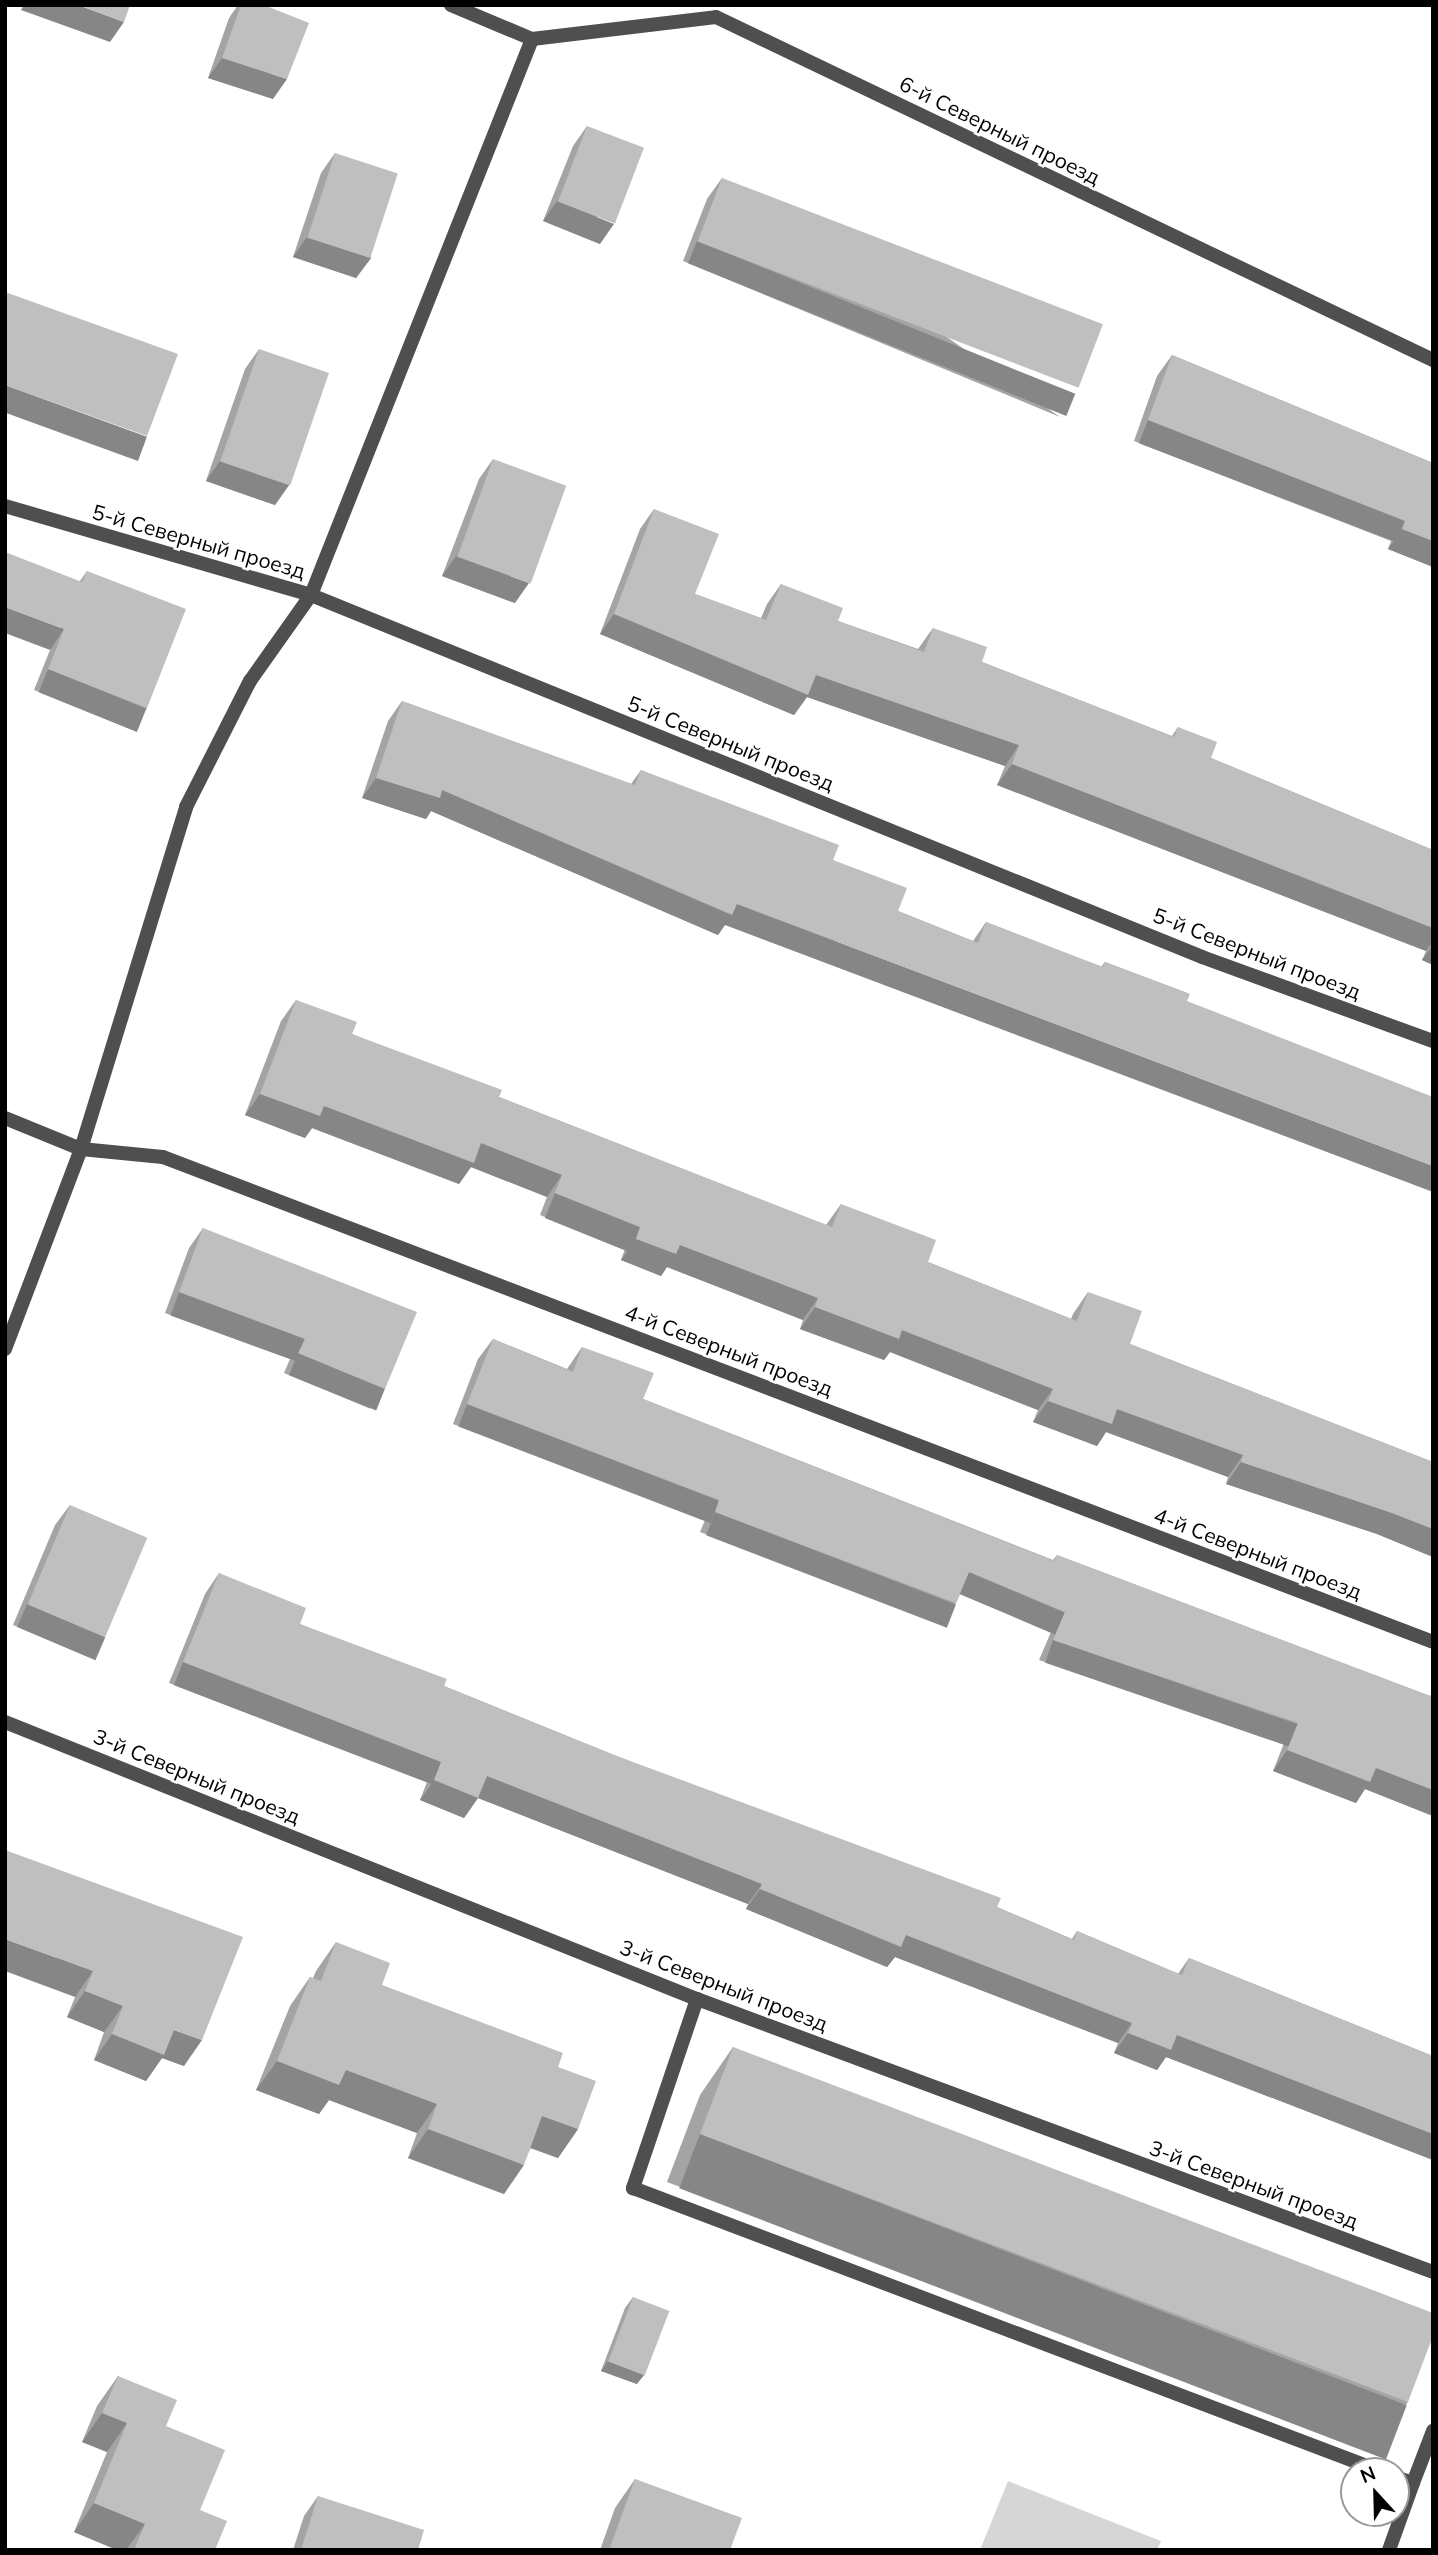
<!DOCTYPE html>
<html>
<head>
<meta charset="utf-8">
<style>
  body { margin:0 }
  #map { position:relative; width:1438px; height:2555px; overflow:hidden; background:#fff; font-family:Mulish,sans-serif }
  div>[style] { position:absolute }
  .green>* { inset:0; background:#d6d6d6 }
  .lane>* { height:14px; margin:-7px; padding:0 7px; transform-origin:7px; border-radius:7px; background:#4f4f4f }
  .street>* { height:14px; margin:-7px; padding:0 7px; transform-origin:7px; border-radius:7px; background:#4f4f4f }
  .wall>* { inset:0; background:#a4a4a4 }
  .shaded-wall>* { inset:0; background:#868686; transform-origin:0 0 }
  .building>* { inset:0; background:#bfbfbf; transform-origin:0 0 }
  span { translate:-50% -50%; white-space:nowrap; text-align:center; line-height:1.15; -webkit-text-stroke:5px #fff; paint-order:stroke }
  .street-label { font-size:21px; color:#000 }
  .frame { position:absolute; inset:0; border:7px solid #000; pointer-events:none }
  .north { position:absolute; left:1340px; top:2457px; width:70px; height:70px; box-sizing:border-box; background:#fff; border:2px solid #999; border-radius:50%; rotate:338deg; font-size:19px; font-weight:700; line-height:28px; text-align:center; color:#000 }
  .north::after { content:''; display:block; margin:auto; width:24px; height:32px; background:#000; clip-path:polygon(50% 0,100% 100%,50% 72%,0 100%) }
</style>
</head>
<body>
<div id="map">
  <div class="green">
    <i style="clip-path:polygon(1008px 2481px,1161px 2541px,1157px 2550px,980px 2550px)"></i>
  </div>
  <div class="lane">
    <i style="left:451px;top:5px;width:88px;rotate:22.8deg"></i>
    <i style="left:5px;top:1349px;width:214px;rotate:-69.2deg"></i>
    <i style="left:697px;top:1999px;width:200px;rotate:108.7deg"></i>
    <i style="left:633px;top:2188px;width:799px;rotate:20.75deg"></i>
    <i style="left:1413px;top:2483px;width:56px;rotate:-69deg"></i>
    <i style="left:1389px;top:2550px;width:71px;rotate:-70.3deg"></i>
    <i style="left:1413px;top:2483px;width:18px;rotate:-161deg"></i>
  </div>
  <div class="street">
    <i style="left:5px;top:506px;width:319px;rotate:16.2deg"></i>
    <i style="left:311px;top:595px;width:962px;rotate:22.11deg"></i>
    <i style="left:1202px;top:957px;width:246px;rotate:20deg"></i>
    <i style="left:5px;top:1118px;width:82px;rotate:22.2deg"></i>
    <i style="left:81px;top:1149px;width:82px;rotate:5.6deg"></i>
    <i style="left:163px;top:1157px;width:1359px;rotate:20.9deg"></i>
    <i style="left:81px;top:1149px;width:358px;rotate:-72.9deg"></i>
    <i style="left:186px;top:807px;width:141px;rotate:-63.1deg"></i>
    <i style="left:250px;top:681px;width:105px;rotate:-54.7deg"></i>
    <i style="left:311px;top:595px;width:598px;rotate:-68.32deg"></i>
    <i style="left:532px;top:39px;width:185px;rotate:-6.8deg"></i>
    <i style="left:716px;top:17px;width:795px;rotate:25.57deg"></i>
    <i style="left:5px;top:1722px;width:745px;rotate:21.82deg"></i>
    <i style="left:697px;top:1999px;width:785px;rotate:20.35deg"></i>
  </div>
  <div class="wall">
    <i style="clip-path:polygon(238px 5px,264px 5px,273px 99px,208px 78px,229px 18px)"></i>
    <i style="clip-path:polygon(587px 126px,600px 244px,543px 221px,573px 146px)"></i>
    <i style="clip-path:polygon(335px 153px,371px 258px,356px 278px,293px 257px,321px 173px)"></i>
    <i style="clip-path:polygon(722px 178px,1060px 417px,683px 261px,707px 199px)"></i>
    <i style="clip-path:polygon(259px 349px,289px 485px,275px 505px,206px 481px,245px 369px)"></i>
    <i style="clip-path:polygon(1172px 355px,1433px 463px,1433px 567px,1388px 549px,1391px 541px,1134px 441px,1157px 376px)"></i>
    <i style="clip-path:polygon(493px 459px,515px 603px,442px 576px,479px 479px)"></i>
    <i style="clip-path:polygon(654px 509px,695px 594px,761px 618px,767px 604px,781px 584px,838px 621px,918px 649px,933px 628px,982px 662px,1172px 736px,1178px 727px,1211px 758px,1433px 850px,1433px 965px,1422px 960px,1426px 951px,997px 785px,1005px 766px,807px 697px,794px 715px,600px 634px,640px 529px)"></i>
    <i style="clip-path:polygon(87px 571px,147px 708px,133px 728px,34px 690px,50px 650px,80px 581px)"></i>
    <i style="clip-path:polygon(402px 701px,631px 784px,641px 770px,833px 860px,898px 911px,973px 941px,986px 922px,1101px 967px,1105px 962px,1190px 994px,725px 925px,718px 935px,431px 811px,426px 819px,362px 798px,388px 721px)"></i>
    <i style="clip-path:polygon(296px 1000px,352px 1034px,499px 1097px,826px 1225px,841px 1204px,928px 1262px,1071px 1319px,1073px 1314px,1088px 1292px,1130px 1344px,1433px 1462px,1433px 1557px,1377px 1534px,1226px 1484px,1228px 1477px,1106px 1432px,1097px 1446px,1033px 1422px,1038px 1410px,890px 1352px,884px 1360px,800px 1329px,803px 1320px,667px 1267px,661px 1276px,621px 1260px,625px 1249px,540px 1215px,547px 1197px,471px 1167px,459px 1184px,312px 1128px,305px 1138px,245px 1115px,281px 1021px)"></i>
    <i style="clip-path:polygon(203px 1228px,371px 1409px,284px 1373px,290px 1359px,165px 1313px,189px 1248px)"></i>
    <i style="clip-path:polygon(493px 1339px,567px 1369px,582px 1347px,643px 1399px,1053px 1560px,1057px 1555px,1430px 1696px,1433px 1692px,1433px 1816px,1365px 1789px,1356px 1803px,1273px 1771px,1284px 1743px,1039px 1660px,1051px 1632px,960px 1594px,956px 1603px,942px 1624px,700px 1532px,705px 1520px,453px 1424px,478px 1359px)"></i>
    <i style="clip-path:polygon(70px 1505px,105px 1637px,91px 1658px,13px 1625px,55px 1525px)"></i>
    <i style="clip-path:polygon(219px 1573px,300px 1624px,444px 1686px,614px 1755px,997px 1907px,1072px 1939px,1077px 1931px,1178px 1974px,1189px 1958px,1433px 2056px,1433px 2160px,1166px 2057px,1157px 2070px,1114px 2053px,1118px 2043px,895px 1957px,887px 1967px,746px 1909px,748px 1904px,478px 1798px,464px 1818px,420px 1800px,427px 1782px,169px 1683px,205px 1594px)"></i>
    <i style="clip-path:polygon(5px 1850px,184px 2066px,162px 2058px,146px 2081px,94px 2060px,104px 2032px,67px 2017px,75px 1997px)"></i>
    <i style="clip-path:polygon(336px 1942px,382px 1985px,558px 2067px,578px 2129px,558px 2158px,531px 2148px,504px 2194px,408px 2158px,417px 2133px,329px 2100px,319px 2114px,256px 2090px,290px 2006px,310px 1977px,313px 1978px,316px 1971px)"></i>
    <i style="clip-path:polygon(733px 2047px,1408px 2402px,1374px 2450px,667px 2182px,700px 2095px)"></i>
    <i style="clip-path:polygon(633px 2297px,637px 2384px,601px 2371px,625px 2308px)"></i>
    <i style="clip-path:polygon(118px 2376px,166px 2426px,215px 2550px,117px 2550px,74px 2532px,107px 2452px,82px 2442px,97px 2406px)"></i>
    <i style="clip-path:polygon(635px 2479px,730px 2550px,600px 2550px,615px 2508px)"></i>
    <i style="clip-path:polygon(318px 2496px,418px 2550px,293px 2550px,304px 2516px)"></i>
  </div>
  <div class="shaded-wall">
    <i style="clip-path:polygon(24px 5px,78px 5px,124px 22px,110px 42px,21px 10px)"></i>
    <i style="clip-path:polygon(222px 58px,287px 79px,273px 99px,208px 78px)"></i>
    <i style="clip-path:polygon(557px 201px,614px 224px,600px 244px,543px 221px)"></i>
    <i style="clip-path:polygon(307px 237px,371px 258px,356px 278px,293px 257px)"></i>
    <i style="left:697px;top:241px;width:408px;height:24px;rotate:22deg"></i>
    <i style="left:5px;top:385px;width:151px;height:26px;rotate:20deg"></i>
    <i style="left:1148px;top:420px;width:276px;height:25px;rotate:21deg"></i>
    <i style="clip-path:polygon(220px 461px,289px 485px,275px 505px,206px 481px)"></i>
    <i style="clip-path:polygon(1402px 529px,1433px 541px,1433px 567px,1388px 549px)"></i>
    <i style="clip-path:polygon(456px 556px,529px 583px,515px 603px,442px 576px)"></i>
    <i style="clip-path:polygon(5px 607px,64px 629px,50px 650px,5px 633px)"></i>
    <i style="clip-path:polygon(614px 614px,816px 675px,1019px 745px,1005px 766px,807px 697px,794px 715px,600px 634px)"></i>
    <i style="left:48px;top:669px;width:106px;height:25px;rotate:22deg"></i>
    <i style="clip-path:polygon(1012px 764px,1433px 928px,1433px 941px,1426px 951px,997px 785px)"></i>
    <i style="clip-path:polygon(376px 778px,442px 790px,737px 904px,1433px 1166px,1433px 1192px,725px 925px,718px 935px,431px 811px,426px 819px,362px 798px)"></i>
    <i style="clip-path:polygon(1433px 945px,1433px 965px,1422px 960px)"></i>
    <i style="clip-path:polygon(260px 1094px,324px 1106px,481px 1143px,562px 1175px,547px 1197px,471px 1167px,459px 1184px,312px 1128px,305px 1138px,245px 1115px)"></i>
    <i style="left:555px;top:1193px;width:92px;height:27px;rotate:22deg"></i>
    <i style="clip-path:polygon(636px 1239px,680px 1245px,818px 1298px,803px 1320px,667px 1267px,661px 1276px,621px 1260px)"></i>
    <i style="left:179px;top:1292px;width:134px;height:25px;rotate:20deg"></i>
    <i style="clip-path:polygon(815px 1307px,902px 1330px,1053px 1389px,1038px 1410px,890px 1352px,884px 1360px,800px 1329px)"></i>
    <i style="left:298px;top:1353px;width:94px;height:24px;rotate:22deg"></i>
    <i style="clip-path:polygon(1048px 1401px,1117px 1409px,1243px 1455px,1228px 1477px,1106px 1432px,1097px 1446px,1033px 1422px)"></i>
    <i style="left:467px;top:1404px;width:270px;height:24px;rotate:21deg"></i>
    <i style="clip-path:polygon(1241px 1462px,1392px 1513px,1433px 1529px,1433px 1557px,1377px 1534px,1226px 1484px)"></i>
    <i style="left:715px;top:1512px;width:258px;height:25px;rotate:21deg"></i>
    <i style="left:969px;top:1572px;width:104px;height:24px;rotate:23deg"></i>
    <i style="left:27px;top:1604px;width:85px;height:25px;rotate:23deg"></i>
    <i style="left:1053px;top:1640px;width:259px;height:24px;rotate:19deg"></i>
    <i style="left:183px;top:1662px;width:277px;height:25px;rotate:21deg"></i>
    <i style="clip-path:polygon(1287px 1750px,1376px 1768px,1433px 1790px,1433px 1816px,1365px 1789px,1356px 1803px,1273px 1771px)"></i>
    <i style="clip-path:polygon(487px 1776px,762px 1884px,748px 1904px,478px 1798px,464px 1818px,420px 1800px,434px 1780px)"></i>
    <i style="clip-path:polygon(760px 1889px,906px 1935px,1132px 2023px,1118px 2043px,895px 1957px,887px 1967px,746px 1909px)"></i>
    <i style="clip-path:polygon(5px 1939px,93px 1971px,75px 1997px,5px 1971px)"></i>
    <i style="clip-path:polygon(85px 1991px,123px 2006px,104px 2032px,67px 2017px)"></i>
    <i style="clip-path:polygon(174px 2030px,202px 2040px,184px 2066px,162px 2058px,146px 2081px,94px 2060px,112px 2034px)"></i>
    <i style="clip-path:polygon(1128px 2033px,1177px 2035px,1433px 2134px,1433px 2160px,1166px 2057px,1157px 2070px,1114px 2053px)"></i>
    <i style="clip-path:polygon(277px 2061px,346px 2070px,437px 2104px,417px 2133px,329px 2100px,319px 2114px,256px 2090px)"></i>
    <i style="clip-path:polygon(542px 2116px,578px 2129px,558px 2158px,522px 2145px)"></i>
    <i style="clip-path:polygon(428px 2129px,524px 2165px,504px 2194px,408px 2158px)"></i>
    <i style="left:700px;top:2134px;width:757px;height:58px;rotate:21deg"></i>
    <i style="clip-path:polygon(608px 2361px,645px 2374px,637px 2384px,601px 2371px)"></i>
    <i style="clip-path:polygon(102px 2413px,127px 2423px,107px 2452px,82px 2442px)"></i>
    <i style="clip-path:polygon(94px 2503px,145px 2524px,126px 2550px,117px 2550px,74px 2532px)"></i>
  </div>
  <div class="building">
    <i style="clip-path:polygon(78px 5px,130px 5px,124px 22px)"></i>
    <i style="clip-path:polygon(241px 5px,264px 5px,309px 23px,287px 79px,222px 58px)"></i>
    <i style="left:587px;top:126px;width:61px;height:81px;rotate:21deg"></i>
    <i style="left:335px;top:153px;width:66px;height:89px;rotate:18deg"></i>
    <i style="left:722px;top:178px;width:408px;height:68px;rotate:21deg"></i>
    <i style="clip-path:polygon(5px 292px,178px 354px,147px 436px,5px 385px)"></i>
    <i style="left:259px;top:349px;width:74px;height:119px;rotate:19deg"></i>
    <i style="clip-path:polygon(1172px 355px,1433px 463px,1433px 541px,1402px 529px,1405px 521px,1148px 420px)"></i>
    <i style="left:493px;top:459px;width:78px;height:104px;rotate:20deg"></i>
    <i style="clip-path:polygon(654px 509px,719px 534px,695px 594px,766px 620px,781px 584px,843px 608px,838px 621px,924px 652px,933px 628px,987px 647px,982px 662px,1174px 737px,1178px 727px,1217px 742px,1211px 758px,1433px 850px,1433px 928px,1012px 764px,1019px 745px,816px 675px,808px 695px,614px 614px)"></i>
    <i style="clip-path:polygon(5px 552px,82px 582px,87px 571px,186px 609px,147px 708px,48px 669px,64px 629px,5px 607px)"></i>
    <i style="clip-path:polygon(402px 701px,635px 785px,641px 770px,839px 845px,833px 860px,907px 888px,898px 911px,978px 943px,986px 922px,1103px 967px,1105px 962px,1190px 994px,1187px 1001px,1433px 1097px,1433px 1166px,737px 904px,732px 915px,442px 790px,440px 798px,376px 778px)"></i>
    <i style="clip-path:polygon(296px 1000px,357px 1022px,352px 1034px,502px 1090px,499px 1097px,832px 1227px,841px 1204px,936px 1240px,928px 1262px,1077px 1321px,1088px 1292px,1142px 1311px,1130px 1344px,1433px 1462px,1433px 1529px,1392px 1513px,1241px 1462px,1243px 1455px,1117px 1409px,1112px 1424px,1048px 1401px,1053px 1389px,902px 1330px,899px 1339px,815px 1307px,818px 1298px,680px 1245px,676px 1254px,636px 1239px,640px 1227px,555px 1193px,562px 1175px,481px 1143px,474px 1163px,324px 1106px,320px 1116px,260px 1094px)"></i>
    <i style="clip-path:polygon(203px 1228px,417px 1312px,385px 1389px,298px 1353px,305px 1339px,179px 1292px)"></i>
    <i style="clip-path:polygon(493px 1339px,573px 1372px,582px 1347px,654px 1373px,643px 1399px,1054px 1561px,1057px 1555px,1433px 1697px,1433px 1790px,1376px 1768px,1370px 1782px,1287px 1750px,1298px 1723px,1053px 1640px,1065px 1612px,969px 1572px,956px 1603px,715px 1512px,719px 1500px,467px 1404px)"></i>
    <i style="left:70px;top:1505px;width:84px;height:108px;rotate:23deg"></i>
    <i style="clip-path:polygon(219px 1573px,306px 1608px,300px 1624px,447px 1679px,444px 1686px,614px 1755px,1001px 1898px,997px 1907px,1074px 1940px,1077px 1931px,1182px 1975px,1189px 1958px,1433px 2056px,1433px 2134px,1177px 2035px,1171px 2050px,1128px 2033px,1132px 2023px,906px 1935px,901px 1947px,760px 1889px,762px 1884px,487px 1776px,478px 1798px,434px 1780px,441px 1762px,183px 1662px)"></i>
    <i style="clip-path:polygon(5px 1850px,243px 1937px,202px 2040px,174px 2030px,164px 2055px,112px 2034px,123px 2006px,85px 1991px,93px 1971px,5px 1939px)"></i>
    <i style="clip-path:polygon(336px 1942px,390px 1963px,382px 1985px,563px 2053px,558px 2067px,596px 2081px,578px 2129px,542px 2116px,524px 2165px,428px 2129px,437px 2104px,346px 2070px,339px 2085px,277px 2061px,310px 1977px,321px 1981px)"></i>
    <i style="clip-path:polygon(733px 2047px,1433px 2313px,1433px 2336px,1408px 2402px,700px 2134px)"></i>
    <i style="left:633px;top:2297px;width:39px;height:69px;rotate:21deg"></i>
    <i style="clip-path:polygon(118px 2376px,177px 2400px,166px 2426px,225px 2450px,200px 2510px,227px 2521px,215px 2550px,134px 2550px,145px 2524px,94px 2503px,127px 2423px,102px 2413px)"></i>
    <i style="clip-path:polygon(635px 2479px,742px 2518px,730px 2550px,609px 2550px)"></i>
    <i style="clip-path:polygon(318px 2496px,424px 2530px,418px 2550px,301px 2550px)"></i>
  </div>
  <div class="street-label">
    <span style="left:1000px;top:130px;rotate:26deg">6-й Северный проезд</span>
    <span style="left:199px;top:541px;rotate:16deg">5-й Северный проезд</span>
    <span style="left:731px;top:743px;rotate:22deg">5-й Северный проезд</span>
    <span style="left:1257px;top:953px;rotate:21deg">5-й Северный проезд</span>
    <span style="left:729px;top:1350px;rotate:21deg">4-й Северный проезд</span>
    <span style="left:1258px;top:1553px;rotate:21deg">4-й Северный проезд</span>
    <span style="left:197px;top:1776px;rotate:22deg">3-й Северный проезд</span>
    <span style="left:724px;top:1985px;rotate:21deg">3-й Северный проезд</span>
    <span style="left:1254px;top:2184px;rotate:20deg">3-й Северный проезд</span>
  </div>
  <div class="frame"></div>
  <div class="north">N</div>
</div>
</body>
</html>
